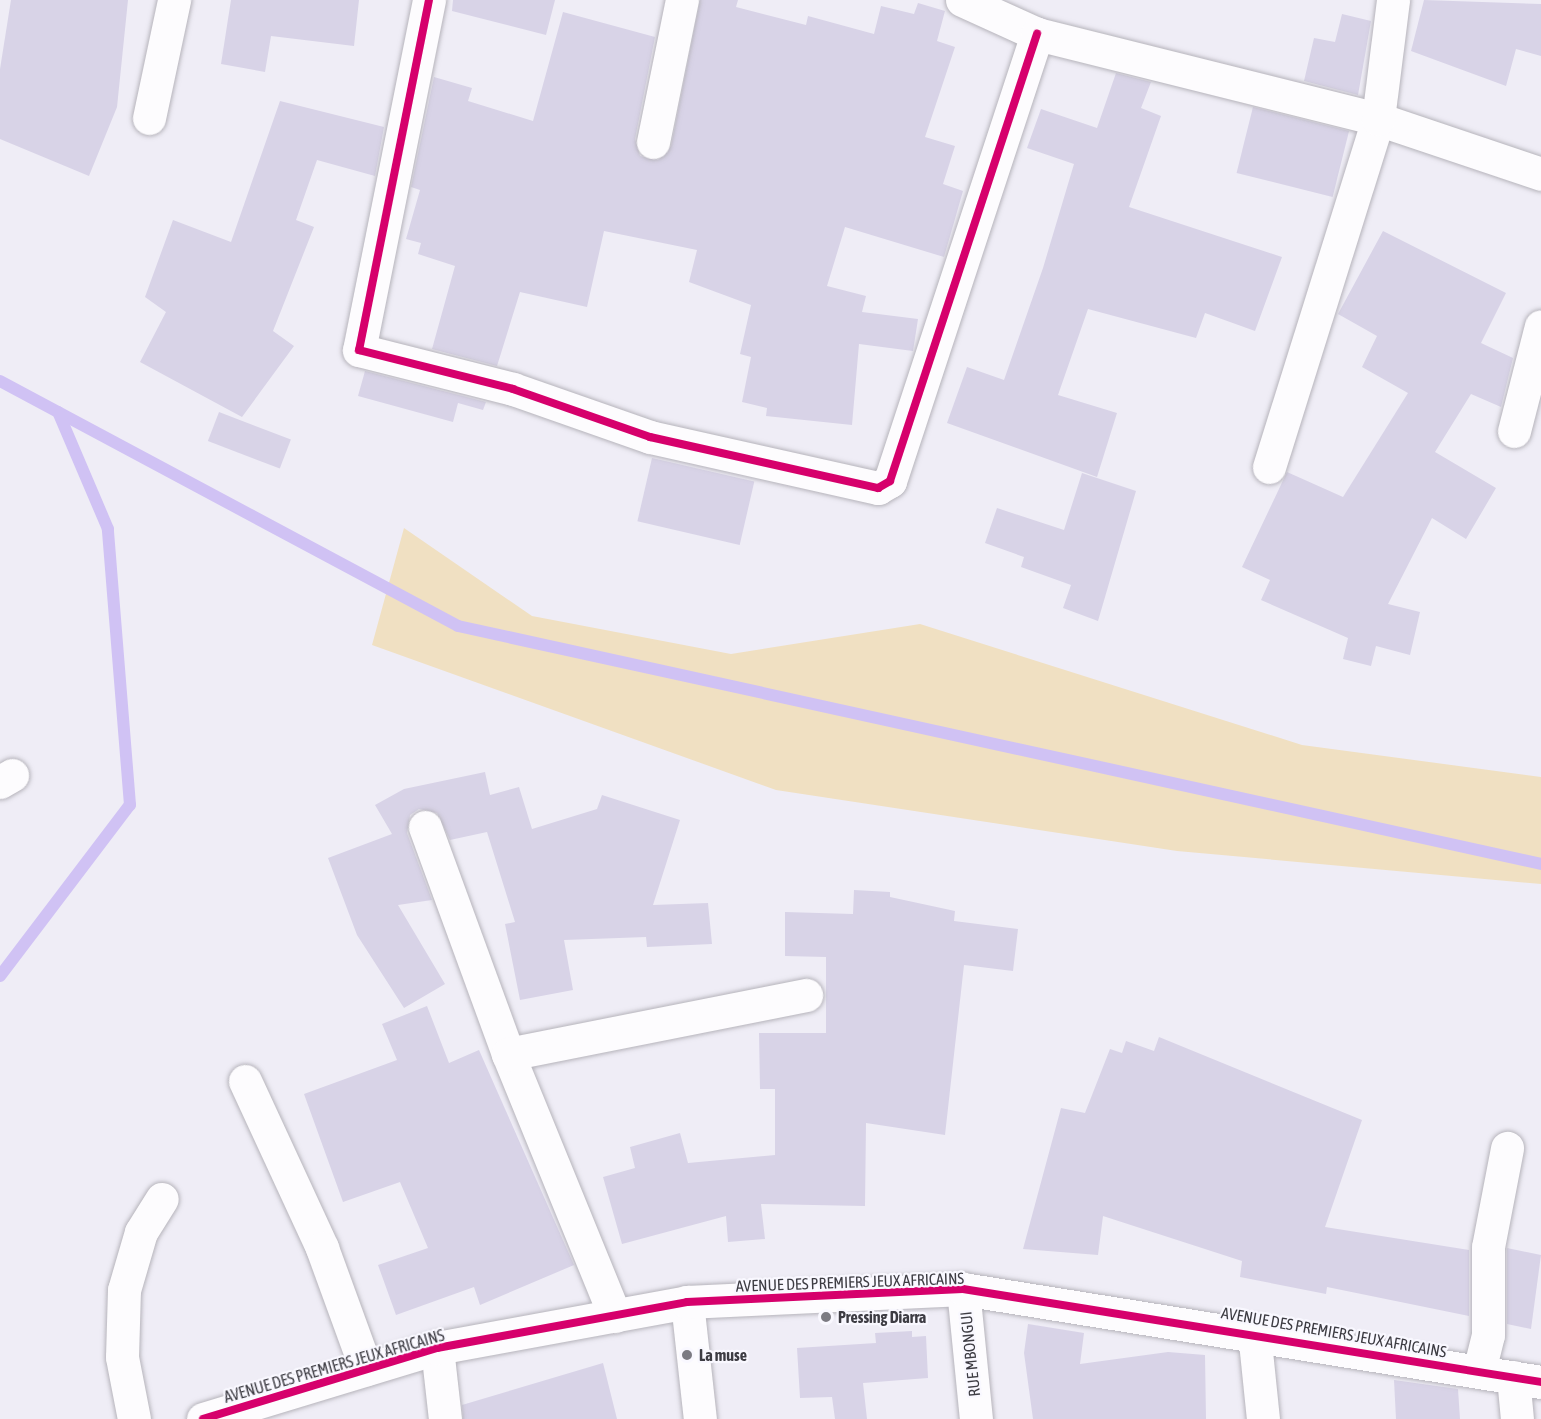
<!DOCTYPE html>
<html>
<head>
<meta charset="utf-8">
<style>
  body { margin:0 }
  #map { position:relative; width:1541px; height:1419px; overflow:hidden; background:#efedf6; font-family:"Asap Condensed",sans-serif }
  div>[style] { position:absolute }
  .green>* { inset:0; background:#f0e0c2 }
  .stream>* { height:12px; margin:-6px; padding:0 6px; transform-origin:6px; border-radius:6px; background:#d0c2f4 }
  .building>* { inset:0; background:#d8d3e7; transform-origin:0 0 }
  .roads { filter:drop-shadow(0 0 2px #b6b4bb) drop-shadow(0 0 2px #b6b4bb) }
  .street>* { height:33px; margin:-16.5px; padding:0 16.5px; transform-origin:16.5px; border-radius:16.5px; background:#fdfcfe }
  .secondary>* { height:33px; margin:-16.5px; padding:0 16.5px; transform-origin:16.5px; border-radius:16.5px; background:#fdfcfe }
  .cycleway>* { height:8px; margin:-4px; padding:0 4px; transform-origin:4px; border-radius:4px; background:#d6006c }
  .dots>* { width:16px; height:16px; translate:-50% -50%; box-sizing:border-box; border:3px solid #f9f8ff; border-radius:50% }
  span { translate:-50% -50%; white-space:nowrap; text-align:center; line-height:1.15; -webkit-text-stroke:4.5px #f9f8ff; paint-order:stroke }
  .street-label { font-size:16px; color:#3d3c43 }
  .poi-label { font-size:16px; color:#3d3c43; font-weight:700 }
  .left { translate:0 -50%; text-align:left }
</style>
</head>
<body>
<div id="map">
  <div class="green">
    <i style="clip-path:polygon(404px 528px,532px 616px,731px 654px,920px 624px,1302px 745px,1541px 777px,1541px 884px,1177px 851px,776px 790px,372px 645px)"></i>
  </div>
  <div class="stream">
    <i style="left:0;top:381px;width:519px;rotate:28.14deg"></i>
    <i style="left:458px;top:626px;width:1109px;rotate:12.39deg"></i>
    <i style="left:0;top:976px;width:215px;rotate:-52.8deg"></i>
    <i style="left:130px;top:805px;width:277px;rotate:-94.6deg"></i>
    <i style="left:108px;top:529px;width:127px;rotate:-113.1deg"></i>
  </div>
  <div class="building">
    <i style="clip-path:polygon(11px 0,128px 0,117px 107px,89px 176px,0 139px,0 69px)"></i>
    <i style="clip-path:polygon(231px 0,359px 0,354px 46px,271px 36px,265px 72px,221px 64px)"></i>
    <i style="clip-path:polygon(453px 0,555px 0,546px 35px,452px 11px)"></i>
    <i style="clip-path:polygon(700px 0,738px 0,736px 7px,806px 25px,808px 16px,874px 34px,881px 6px,914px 14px,918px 3px,945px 11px,937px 41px,955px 47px,925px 137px,955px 146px,943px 184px,963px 191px,944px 257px,845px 227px,827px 286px,866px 296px,862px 312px,918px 319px,913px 351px,859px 344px,852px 425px,766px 416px,767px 408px,742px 402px,751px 357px,740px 354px,751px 305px,689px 282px,697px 250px,604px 231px,587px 307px,520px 292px,497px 366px,432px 349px,455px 266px,418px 254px,421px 243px,406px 239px,420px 190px,411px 187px,434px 77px,472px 88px,468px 101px,533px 121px,563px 12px,655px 37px,635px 139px,640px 156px,658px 160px,671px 146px)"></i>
    <i style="clip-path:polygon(1424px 0,1541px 4px,1541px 56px,1516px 49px,1506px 86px,1411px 51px)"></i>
    <i style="clip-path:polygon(1342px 14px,1371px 21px,1358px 95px,1304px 81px,1314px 38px,1335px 42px)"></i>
    <i style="clip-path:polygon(1116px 73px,1151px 82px,1141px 108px,1161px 116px,1129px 207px,1282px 257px,1255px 331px,1205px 313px,1196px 338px,1088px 309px,1058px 395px,1117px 413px,1097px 477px,947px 423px,967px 367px,1004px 380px,1043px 268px,1074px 164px,1027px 148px,1041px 109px,1097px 128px)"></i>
    <i style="clip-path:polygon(280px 101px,384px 127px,375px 176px,317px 160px,296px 220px,314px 227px,273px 331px,294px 346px,242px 417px,140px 362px,166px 312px,145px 297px,173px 220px,231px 242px)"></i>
    <i style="left:1253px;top:107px;width:99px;height:68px;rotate:14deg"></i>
    <i style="clip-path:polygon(1383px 231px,1506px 293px,1481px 343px,1513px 358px,1501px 407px,1471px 394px,1435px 452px,1496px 488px,1466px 539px,1432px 518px,1388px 604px,1420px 612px,1410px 655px,1376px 646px,1371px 666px,1343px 659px,1348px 638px,1261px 600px,1270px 580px,1242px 567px,1287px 472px,1343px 497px,1408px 393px,1362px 367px,1377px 336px,1338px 314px)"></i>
    <i style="clip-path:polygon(365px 371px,486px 402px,483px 410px,458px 403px,453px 422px,358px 396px)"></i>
    <i style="left:219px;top:412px;width:77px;height:31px;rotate:21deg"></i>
    <i style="left:652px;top:458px;width:105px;height:65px;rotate:13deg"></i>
    <i style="clip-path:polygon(1082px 473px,1136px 491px,1098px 621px,1063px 608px,1071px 585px,1021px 567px,1024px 557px,985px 543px,997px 508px,1064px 530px)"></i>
    <i style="clip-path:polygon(485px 772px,490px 795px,519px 787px,532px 829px,597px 809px,602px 795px,680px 820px,653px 905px,708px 903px,712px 944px,647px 947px,646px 937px,564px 940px,573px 990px,520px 1000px,505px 924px,515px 922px,487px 832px,450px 840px,437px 813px,419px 809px,410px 815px,407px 833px,432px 900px,398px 905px,445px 984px,404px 1008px,357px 935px,328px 858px,392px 834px,375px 805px,404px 789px)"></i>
    <i style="clip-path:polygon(854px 890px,890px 892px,890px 897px,955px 911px,954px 921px,1018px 929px,1013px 971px,964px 965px,945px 1135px,866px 1123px,865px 1206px,761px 1204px,765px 1239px,728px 1242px,726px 1216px,622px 1244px,603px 1177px,635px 1168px,630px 1147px,680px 1133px,688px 1163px,775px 1155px,775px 1089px,760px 1089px,759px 1033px,826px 1033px,826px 957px,785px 956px,785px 912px,853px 914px)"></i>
    <i style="clip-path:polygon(427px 1006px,449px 1063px,479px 1050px,574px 1265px,480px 1305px,474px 1287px,396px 1315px,378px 1265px,428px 1248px,400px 1182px,343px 1202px,304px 1094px,397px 1060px,382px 1024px)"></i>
    <i style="clip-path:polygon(1159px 1037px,1362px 1120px,1325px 1227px,1469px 1250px,1469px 1316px,1327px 1287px,1326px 1294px,1240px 1277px,1242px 1261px,1103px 1216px,1098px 1255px,1023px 1249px,1061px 1108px,1085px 1113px,1110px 1049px,1122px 1053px,1126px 1041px,1154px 1051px)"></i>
    <i style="clip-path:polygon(1507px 1248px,1541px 1255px,1531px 1329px,1507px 1324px)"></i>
    <i style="clip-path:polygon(1028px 1324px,1084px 1333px,1080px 1364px,1168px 1352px,1205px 1355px,1206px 1419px,1033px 1419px,1024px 1353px)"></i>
    <i style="clip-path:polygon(912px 1331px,912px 1337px,926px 1336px,928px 1378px,863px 1383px,867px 1419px,835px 1419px,832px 1397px,800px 1398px,797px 1348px,876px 1343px,875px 1333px)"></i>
    <i style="clip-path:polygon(603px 1363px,617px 1419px,463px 1419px,462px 1405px)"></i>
    <i style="clip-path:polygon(1394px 1380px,1458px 1389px,1460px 1419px,1396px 1419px)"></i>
  </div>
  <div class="roads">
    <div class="street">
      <i style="left:429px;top:0;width:357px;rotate:101.3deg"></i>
      <i style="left:359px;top:350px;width:159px;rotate:14.2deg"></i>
      <i style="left:513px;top:389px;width:145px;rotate:19.3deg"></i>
      <i style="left:650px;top:437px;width:234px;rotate:12.6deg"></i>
      <i style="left:878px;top:488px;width:14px;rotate:-30deg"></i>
      <i style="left:890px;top:481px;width:471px;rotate:-71.8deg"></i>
      <i style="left:962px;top:0;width:82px;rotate:24.4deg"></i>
      <i style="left:1037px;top:34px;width:351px;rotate:14deg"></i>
      <i style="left:1378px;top:119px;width:172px;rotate:18.6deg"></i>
      <i style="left:149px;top:118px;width:121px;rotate:-78deg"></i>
      <i style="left:653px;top:142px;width:145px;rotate:-78.5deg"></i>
      <i style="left:1514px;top:431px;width:108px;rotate:-75.6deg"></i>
      <i style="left:1269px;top:467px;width:365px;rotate:-72.6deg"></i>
      <i style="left:1378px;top:119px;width:120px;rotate:-82.8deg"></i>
      <i style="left:0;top:782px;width:14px;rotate:-30deg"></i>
      <i style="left:425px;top:827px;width:242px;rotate:69.9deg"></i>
      <i style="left:508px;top:1054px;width:283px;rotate:67.8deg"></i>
      <i style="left:508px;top:1054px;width:304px;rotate:-11.2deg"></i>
      <i style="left:245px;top:1081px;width:184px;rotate:65.2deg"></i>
      <i style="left:322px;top:1248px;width:129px;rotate:70deg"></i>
      <i style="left:963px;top:1289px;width:131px;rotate:84.3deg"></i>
      <i style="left:687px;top:1302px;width:118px;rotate:83.7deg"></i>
      <i style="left:1254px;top:1332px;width:87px;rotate:84.1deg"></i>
      <i style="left:437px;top:1348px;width:71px;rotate:83.6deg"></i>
      <i style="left:1479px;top:1371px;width:37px;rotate:-76deg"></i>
      <i style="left:1488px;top:1335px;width:88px;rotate:-90deg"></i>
      <i style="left:1488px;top:1247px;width:101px;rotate:-79.1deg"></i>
      <i style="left:1513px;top:1377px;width:42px;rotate:84.6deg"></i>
      <i style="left:134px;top:1419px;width:63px;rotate:-101deg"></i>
      <i style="left:122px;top:1357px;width:67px;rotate:-88.3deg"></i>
      <i style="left:124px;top:1290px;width:60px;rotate:-73.7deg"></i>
      <i style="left:141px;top:1232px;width:39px;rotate:-58deg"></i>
    </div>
    <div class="secondary">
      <i style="left:203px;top:1419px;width:245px;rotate:-16.9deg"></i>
      <i style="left:437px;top:1348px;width:254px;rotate:-10.4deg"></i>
      <i style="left:687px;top:1302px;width:276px;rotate:-2.7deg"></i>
      <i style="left:963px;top:1289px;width:585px;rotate:9.14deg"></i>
    </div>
  </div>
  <div class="cycleway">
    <i style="left:429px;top:0;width:357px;rotate:101.3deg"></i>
    <i style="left:359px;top:350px;width:159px;rotate:14.2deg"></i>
    <i style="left:513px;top:389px;width:145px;rotate:19.3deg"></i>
    <i style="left:650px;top:437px;width:234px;rotate:12.6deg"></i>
    <i style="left:878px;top:488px;width:14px;rotate:-30deg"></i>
    <i style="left:890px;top:481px;width:471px;rotate:-71.8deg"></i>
    <i style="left:203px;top:1419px;width:245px;rotate:-16.9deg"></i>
    <i style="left:437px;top:1348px;width:254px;rotate:-10.4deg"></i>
    <i style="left:687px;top:1302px;width:276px;rotate:-2.7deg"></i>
    <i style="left:963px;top:1289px;width:585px;rotate:9.14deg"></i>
  </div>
  <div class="dots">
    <i style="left:826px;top:1317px;background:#7b7a82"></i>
    <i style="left:687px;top:1355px;background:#7b7a82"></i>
  </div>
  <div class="street-label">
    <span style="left:850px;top:1282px;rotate:-2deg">AVENUE DES PREMIERS JEUX AFRICAINS</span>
    <span style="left:1334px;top:1332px;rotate:10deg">AVENUE DES PREMIERS JEUX AFRICAINS</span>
    <span style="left:970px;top:1354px;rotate:-96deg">RUE MBONGUI</span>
    <span style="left:334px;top:1366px;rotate:-16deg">AVENUE DES PREMIERS JEUX AFRICAINS</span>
  </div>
  <div class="poi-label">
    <span class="left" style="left:838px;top:1317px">Pressing Diarra</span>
    <span class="left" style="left:699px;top:1355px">La muse</span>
  </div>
</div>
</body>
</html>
